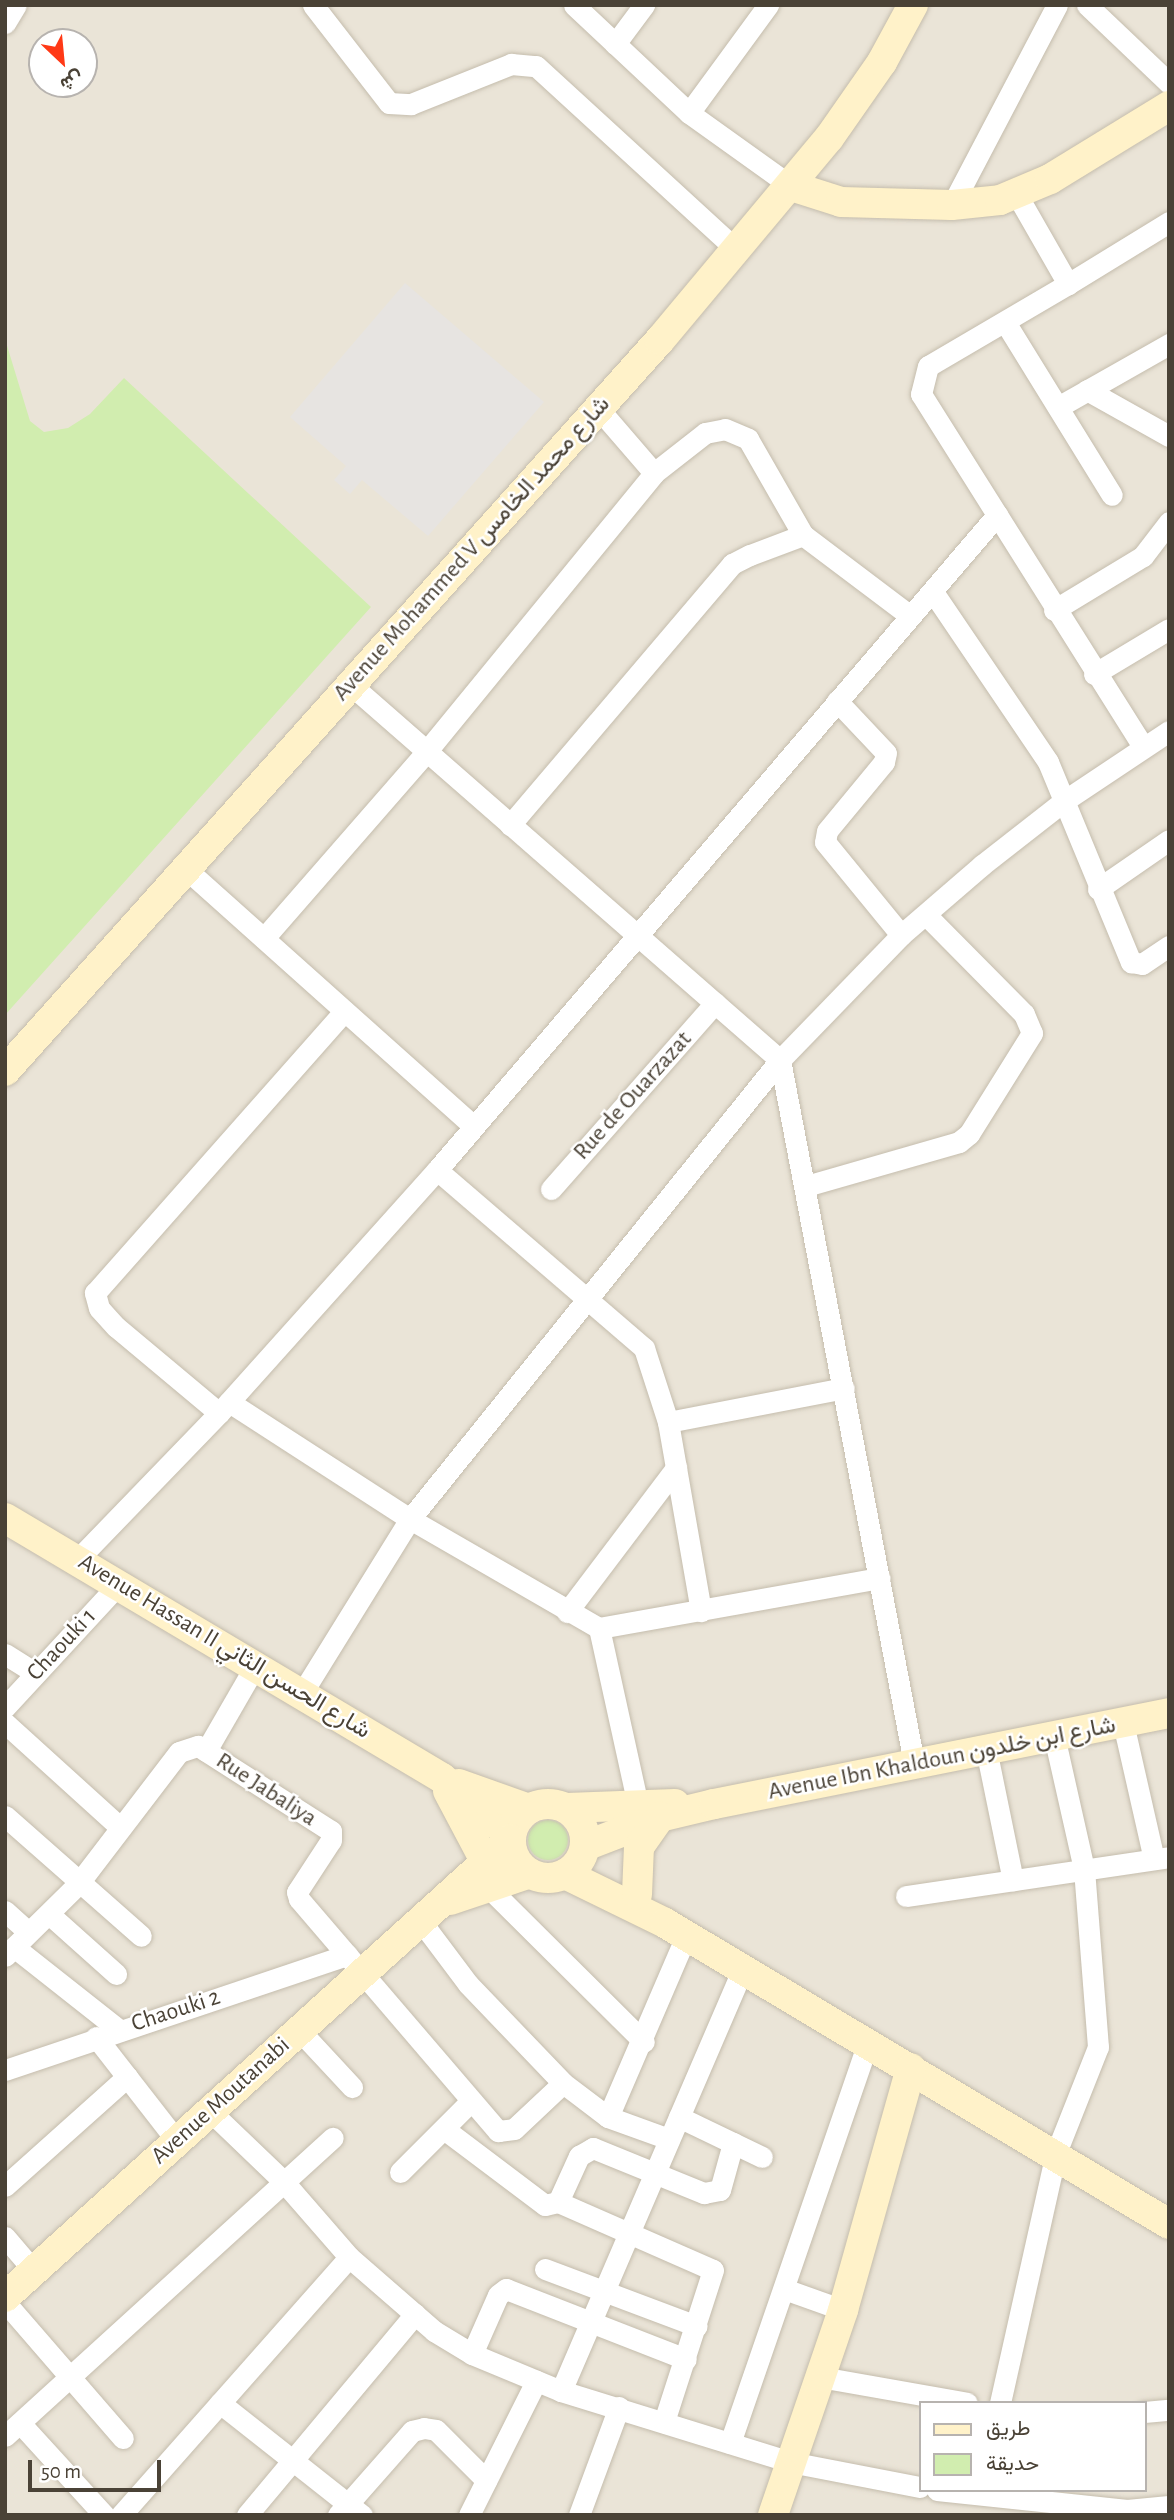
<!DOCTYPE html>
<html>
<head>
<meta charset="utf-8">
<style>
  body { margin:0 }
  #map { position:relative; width:1174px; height:2520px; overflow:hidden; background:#f6f2e9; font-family:"Alegreya Sans",Vazirmatn,sans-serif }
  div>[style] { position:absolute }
  .residential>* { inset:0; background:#eae4d7 }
  .green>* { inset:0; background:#d1edaf }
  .round { border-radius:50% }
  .parking>* { inset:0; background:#e7e4e1 }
  .roads { filter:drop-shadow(0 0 2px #c5bdad) drop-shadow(0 0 2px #c5bdad) }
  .street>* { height:21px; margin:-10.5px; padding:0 10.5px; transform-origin:10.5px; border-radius:10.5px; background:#fff }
  .secondary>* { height:30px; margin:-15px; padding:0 15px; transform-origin:15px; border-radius:15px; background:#fff2c9 }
  .secondary>.ring { margin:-15px; padding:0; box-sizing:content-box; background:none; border:30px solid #fff2c9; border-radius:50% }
  span { translate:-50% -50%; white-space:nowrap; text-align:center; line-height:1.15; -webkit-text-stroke:5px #fff; paint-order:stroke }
  .street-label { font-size:24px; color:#4a4236 }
  .frame { position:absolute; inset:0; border:7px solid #4a4236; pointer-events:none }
  .legend { position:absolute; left:919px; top:2401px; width:228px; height:91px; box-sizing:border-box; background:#fff; border:2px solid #b7b3af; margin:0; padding:9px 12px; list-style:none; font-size:21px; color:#4a4236 }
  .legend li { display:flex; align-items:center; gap:14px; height:35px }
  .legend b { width:35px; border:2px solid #b7b3af }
  .north { position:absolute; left:28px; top:28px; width:70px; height:70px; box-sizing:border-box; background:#fff; border:2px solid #b7b3af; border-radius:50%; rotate:154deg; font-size:19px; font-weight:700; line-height:28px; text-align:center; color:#4a4236 }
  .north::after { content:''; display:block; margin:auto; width:24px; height:32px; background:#ff3916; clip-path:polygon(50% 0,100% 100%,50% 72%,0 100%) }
  .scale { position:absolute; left:28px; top:2460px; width:133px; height:32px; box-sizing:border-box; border:4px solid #4a4236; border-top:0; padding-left:9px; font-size:21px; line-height:24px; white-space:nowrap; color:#4a4236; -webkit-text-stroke:5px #fff; paint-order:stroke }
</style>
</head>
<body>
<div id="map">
  <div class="residential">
    <i style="clip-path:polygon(evenodd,5px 5px,1169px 5px,1169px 2515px,5px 2515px,5px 5px,42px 42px,84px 42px,84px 84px,42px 84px,42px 42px,5px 5px,920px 2403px,1144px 2403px,1144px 2490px,920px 2490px,920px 2403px)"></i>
  </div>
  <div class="green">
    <i style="clip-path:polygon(5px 339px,30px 421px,44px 432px,68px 428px,90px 414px,124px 378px,371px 607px,5px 1015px)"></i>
    <i class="round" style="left:528px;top:1820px;width:40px;height:40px"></i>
  </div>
  <div class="parking">
    <i style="clip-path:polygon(405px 283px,544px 402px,428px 536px,362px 480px,350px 494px,334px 480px,346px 466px,290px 417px)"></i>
  </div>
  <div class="roads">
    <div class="street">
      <i style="left:313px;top:5px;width:124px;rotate:52.2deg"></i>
      <i style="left:389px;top:103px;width:22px;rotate:3deg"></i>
      <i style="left:411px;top:104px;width:108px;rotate:-21.8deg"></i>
      <i style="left:511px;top:64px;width:25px;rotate:5deg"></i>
      <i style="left:536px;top:66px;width:273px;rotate:42.5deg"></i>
      <i style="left:574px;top:5px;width:158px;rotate:43.2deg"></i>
      <i style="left:689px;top:113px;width:125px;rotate:35.6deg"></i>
      <i style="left:1087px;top:5px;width:113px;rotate:43.6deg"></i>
      <i style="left:5px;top:23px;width:21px;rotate:-59deg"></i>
      <i style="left:615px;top:44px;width:49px;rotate:-53.4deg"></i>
      <i style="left:689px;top:113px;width:134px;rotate:-53.8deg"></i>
      <i style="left:1017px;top:195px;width:103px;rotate:60.2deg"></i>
      <i style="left:1068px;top:284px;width:162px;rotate:149.6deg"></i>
      <i style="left:928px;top:366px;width:29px;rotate:104deg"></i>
      <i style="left:921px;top:394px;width:417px;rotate:57.8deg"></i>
      <i style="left:952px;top:205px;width:226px;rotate:-62.3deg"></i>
      <i style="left:1068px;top:284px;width:119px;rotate:-31.5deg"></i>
      <i style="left:1005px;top:322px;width:203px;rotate:58.3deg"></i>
      <i style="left:1087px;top:390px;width:94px;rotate:29.3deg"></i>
      <i style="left:1058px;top:407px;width:128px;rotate:-29.6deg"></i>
      <i style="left:654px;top:473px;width:65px;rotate:-38.1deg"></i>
      <i style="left:705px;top:433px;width:20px;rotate:-11deg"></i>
      <i style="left:725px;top:429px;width:25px;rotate:23deg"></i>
      <i style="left:748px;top:439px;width:111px;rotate:60.2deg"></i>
      <i style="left:933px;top:592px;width:205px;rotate:55.9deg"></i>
      <i style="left:1048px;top:762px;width:217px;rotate:67.5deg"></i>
      <i style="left:1131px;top:962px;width:11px;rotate:10deg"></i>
      <i style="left:1142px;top:964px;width:32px;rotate:-34deg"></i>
      <i style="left:1054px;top:610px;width:104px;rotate:-31.2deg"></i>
      <i style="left:1143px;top:556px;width:43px;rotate:-52.6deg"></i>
      <i style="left:1094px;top:674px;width:87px;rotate:-31deg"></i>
      <i style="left:351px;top:685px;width:570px;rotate:41.16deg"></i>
      <i style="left:780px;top:1060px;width:716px;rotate:79.21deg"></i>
      <i style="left:837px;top:701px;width:71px;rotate:46.7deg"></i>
      <i style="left:886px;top:753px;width:9px;rotate:103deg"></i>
      <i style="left:884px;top:762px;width:89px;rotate:129.6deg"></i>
      <i style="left:827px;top:831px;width:11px;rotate:100deg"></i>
      <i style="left:825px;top:842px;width:120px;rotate:50.7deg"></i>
      <i style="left:510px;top:825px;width:343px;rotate:-49.6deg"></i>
      <i style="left:732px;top:564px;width:20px;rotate:-27deg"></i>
      <i style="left:750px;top:555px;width:57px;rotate:-20.7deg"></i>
      <i style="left:803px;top:535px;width:133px;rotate:37deg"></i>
      <i style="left:186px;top:869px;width:385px;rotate:41.8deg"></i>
      <i style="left:1098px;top:889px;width:86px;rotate:-34.6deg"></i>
      <i style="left:264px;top:938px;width:247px;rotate:-48.9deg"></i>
      <i style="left:426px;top:752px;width:360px;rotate:-50.7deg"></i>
      <i style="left:654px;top:473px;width:87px;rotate:-130.8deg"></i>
      <i style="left:437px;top:1170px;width:273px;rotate:40.7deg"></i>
      <i style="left:644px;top:1348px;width:78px;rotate:72deg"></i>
      <i style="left:668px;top:1422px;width:192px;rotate:80.1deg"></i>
      <i style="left:806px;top:1186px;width:159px;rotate:-16deg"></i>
      <i style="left:959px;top:1142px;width:13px;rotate:-39deg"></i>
      <i style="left:969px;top:1134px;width:119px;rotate:-58deg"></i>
      <i style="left:1032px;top:1033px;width:21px;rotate:-113deg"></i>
      <i style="left:1024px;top:1014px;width:139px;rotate:-134.7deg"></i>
      <i style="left:551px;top:1189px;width:248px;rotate:-48.6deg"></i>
      <i style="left:229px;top:1402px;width:216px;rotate:32.9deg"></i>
      <i style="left:410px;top:1519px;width:218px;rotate:30deg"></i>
      <i style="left:599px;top:1628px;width:285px;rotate:-10.1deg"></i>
      <i style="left:219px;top:1413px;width:134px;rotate:-140.1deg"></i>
      <i style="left:116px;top:1327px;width:25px;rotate:-132deg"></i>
      <i style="left:99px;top:1308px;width:16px;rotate:-105deg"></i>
      <i style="left:95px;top:1293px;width:375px;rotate:-48.5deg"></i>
      <i style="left:668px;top:1422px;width:179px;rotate:-10.9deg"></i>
      <i style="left:77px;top:1560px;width:204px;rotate:-46deg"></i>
      <i style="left:219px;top:1413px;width:326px;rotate:-48.1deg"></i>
      <i style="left:437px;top:1170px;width:862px;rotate:-49.47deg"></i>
      <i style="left:567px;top:1612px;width:181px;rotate:-52.9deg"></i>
      <i style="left:599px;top:1628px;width:181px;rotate:77.6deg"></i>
      <i style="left:5px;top:1654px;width:36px;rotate:32deg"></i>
      <i style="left:302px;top:1693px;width:205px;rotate:-58.2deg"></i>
      <i style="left:410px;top:1519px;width:590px;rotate:-51.13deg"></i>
      <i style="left:780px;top:1060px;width:174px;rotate:-45.9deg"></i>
      <i style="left:901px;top:935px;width:107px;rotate:-40.8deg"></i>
      <i style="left:982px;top:865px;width:104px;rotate:-38deg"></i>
      <i style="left:1064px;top:801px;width:126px;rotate:-33.7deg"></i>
      <i style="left:5px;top:1707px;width:168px;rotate:-47.2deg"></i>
      <i style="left:5px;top:1723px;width:156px;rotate:42.2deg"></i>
      <i style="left:1123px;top:1723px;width:139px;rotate:77.2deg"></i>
      <i style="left:986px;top:1749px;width:134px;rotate:78.4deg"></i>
      <i style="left:206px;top:1751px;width:98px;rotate:-60deg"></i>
      <i style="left:5px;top:1816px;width:181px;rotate:41.4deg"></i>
      <i style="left:487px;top:1886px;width:221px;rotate:44.8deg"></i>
      <i style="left:906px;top:1896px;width:266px;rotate:-8.4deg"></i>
      <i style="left:5px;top:1911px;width:31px;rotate:42deg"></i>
      <i style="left:49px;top:1914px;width:90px;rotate:41.8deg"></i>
      <i style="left:420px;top:1920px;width:80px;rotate:53.1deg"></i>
      <i style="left:468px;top:1984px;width:137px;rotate:46.2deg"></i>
      <i style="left:563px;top:2083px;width:56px;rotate:37.1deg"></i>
      <i style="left:608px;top:2117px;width:65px;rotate:19.8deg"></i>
      <i style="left:14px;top:1947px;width:134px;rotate:38.3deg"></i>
      <i style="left:5px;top:1956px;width:103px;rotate:-44.6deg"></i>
      <i style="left:78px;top:1884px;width:166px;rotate:-52.6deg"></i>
      <i style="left:179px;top:1752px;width:20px;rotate:-18deg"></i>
      <i style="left:198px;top:1746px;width:158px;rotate:32.6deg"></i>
      <i style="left:331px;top:1831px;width:9px;rotate:90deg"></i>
      <i style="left:331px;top:1840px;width:62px;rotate:123.2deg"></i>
      <i style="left:297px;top:1892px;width:7px;rotate:74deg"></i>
      <i style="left:299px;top:1899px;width:306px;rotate:49.4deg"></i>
      <i style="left:498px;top:2131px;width:16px;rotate:-7deg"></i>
      <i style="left:514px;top:2129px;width:67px;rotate:-43.2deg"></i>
      <i style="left:299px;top:2030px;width:78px;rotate:47.1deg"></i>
      <i style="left:96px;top:2037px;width:132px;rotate:52.1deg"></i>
      <i style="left:5px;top:2070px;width:361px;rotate:-18.6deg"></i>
      <i style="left:210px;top:2111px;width:101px;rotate:43.8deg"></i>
      <i style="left:283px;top:2181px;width:101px;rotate:49deg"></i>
      <i style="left:349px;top:2257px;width:113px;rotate:41deg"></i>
      <i style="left:434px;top:2331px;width:44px;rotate:31.2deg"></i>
      <i style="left:472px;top:2354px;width:96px;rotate:22.6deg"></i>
      <i style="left:561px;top:2391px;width:240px;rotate:17.2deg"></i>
      <i style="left:790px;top:2462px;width:132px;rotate:10.9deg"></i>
      <i style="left:608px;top:2117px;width:197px;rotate:-66.7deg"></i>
      <i style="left:679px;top:2117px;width:92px;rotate:25.7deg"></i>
      <i style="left:444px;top:2129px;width:126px;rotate:37deg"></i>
      <i style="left:545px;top:2205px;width:13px;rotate:-13deg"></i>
      <i style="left:558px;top:2202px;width:51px;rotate:-65.5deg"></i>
      <i style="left:579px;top:2156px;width:16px;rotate:-30deg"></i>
      <i style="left:593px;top:2148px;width:120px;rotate:22.1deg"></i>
      <i style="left:704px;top:2193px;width:16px;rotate:-11deg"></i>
      <i style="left:720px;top:2190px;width:49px;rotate:-74.5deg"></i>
      <i style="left:400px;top:2172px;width:100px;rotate:-45deg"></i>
      <i style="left:5px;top:2186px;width:164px;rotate:-41.8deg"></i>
      <i style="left:558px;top:2202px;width:169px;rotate:23.7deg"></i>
      <i style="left:713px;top:2270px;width:160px;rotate:107.9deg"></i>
      <i style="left:5px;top:2237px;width:45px;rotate:49.5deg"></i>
      <i style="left:545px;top:2269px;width:162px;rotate:20.6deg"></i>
      <i style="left:784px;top:2289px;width:63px;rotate:19.6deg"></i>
      <i style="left:5px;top:2302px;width:180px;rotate:49.1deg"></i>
      <i style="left:472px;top:2354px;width:64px;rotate:-66.2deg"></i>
      <i style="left:498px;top:2295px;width:10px;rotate:-37deg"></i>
      <i style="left:506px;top:2289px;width:193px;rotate:21.3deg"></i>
      <i style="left:820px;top:2377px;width:149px;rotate:10deg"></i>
      <i style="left:561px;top:2391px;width:457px;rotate:-66.7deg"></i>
      <i style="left:220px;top:2403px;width:181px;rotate:38.3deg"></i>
      <i style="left:1000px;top:2403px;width:256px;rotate:-77.4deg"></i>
      <i style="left:1056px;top:2153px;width:114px;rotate:-68.4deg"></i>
      <i style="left:1098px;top:2047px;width:179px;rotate:-94.5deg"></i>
      <i style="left:1084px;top:1869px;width:136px;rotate:-102.7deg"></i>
      <i style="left:1144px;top:2412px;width:25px;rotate:-5deg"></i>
      <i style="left:20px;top:2423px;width:125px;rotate:47.6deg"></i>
      <i style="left:5px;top:2436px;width:443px;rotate:-42.3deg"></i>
      <i style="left:730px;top:2443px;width:423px;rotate:-71deg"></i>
      <i style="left:937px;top:2490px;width:191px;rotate:6deg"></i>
      <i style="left:1127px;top:2510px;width:42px;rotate:-5.4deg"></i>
      <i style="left:121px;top:2515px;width:344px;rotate:-48.5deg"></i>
      <i style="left:247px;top:2515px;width:262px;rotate:-50.1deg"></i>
      <i style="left:338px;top:2515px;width:112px;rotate:-48.6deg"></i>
      <i style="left:412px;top:2431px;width:12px;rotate:-14deg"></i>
      <i style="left:424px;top:2428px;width:12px;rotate:9deg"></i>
      <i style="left:436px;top:2430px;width:71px;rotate:45deg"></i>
      <i style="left:469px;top:2515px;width:150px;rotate:-63.4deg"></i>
      <i style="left:579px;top:2515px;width:115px;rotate:-69.7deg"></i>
    </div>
    <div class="secondary">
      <i style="left:791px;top:186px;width:52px;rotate:17.7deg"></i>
      <i style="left:841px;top:202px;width:111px;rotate:1.5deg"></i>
      <i style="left:952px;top:205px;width:48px;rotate:-5.9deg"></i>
      <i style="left:1000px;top:200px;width:54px;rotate:-22.8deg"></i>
      <i style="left:1050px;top:179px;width:140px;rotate:-31.5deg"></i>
      <i style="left:5px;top:1071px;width:982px;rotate:-48.14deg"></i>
      <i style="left:660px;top:340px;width:263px;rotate:-50.1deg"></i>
      <i style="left:829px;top:138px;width:93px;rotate:-55.1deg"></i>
      <i style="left:882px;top:62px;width:65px;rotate:-61.5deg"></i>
      <i style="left:5px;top:1518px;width:508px;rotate:30.75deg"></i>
      <i style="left:442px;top:1778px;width:90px;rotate:40deg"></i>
      <i style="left:459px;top:1784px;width:74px;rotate:19.7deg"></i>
      <i style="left:448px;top:1791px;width:79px;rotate:62.1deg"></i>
      <i class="ring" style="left:511px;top:1804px;width:44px;height:44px"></i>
      <i style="left:567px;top:1808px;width:108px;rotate:-2.1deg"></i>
      <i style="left:585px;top:1846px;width:80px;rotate:-21.1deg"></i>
      <i style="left:660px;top:1817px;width:56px;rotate:-13.5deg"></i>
      <i style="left:714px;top:1804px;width:464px;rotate:-11.3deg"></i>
      <i style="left:565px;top:1874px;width:111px;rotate:26.1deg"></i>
      <i style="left:665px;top:1923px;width:587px;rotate:30.85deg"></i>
      <i style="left:637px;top:1894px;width:47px;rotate:-87.6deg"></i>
      <i style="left:639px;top:1847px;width:37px;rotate:-55deg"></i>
      <i style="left:450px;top:1900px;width:84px;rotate:-18.6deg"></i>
      <i style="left:5px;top:2297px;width:682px;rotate:-42.15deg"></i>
      <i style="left:773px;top:2515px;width:217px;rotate:-71.1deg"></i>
      <i style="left:843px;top:2310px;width:251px;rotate:-74.3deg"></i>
    </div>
  </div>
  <div class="street-label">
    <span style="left:472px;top:549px;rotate:-48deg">Avenue Mohammed V شارع محمد الخامس</span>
    <span style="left:633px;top:1096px;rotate:-48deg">Rue de Ouarzazat</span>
    <span style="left:62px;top:1645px;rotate:-47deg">Chaouki 1</span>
    <span style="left:224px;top:1647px;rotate:31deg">Avenue Hassan II شارع الحسن الثاني</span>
    <span style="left:942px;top:1759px;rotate:-11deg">Avenue Ibn Khaldoun شارع ابن خلدون</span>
    <span style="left:266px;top:1790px;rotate:33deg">Rue Jabaliya</span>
    <span style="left:176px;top:2011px;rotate:-18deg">Chaouki 2</span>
    <span style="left:221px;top:2101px;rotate:-42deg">Avenue Moutanabi</span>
  </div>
  <div class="frame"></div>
  <ul class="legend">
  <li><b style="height:9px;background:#fff2c9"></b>طريق</li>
  <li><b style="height:19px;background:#d1edaf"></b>حديقة</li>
  </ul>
  <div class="north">ش</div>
  <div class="scale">50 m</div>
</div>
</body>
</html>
